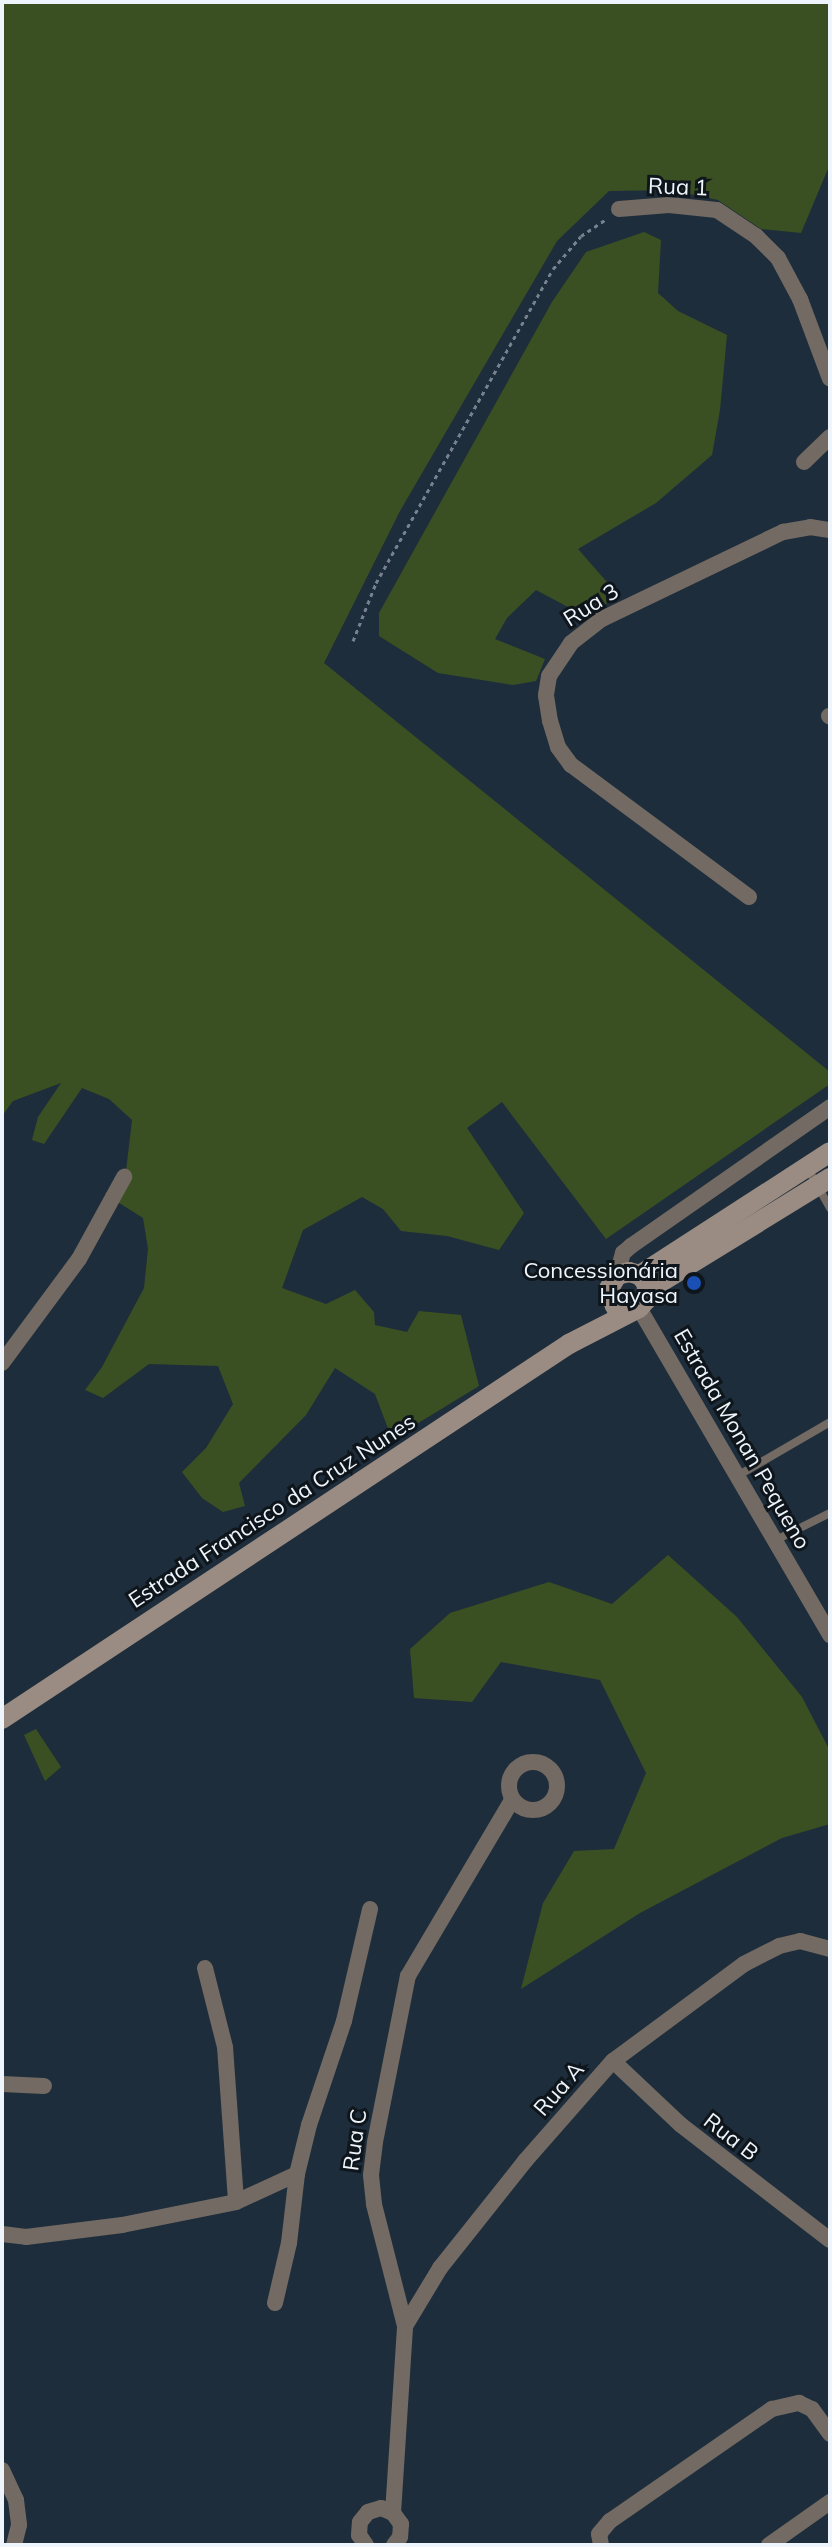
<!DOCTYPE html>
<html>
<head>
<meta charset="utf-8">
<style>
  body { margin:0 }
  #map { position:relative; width:832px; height:2547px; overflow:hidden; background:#1e2d3b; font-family:Mulish,sans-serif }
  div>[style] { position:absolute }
  .green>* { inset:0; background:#3b5022 }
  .path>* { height:3px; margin-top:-1.5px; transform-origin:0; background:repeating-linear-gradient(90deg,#77828e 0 4px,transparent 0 8px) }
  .lane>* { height:8px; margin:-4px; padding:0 4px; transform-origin:4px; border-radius:4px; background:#726a63 }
  .street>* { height:16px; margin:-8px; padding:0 8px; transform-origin:8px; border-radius:8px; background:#726a63 }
  .street>.ring { margin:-8px; padding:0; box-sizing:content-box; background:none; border:16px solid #726a63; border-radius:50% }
  .secondary>* { height:20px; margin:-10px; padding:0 10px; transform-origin:10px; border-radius:10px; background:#9a8c82 }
  .dots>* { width:22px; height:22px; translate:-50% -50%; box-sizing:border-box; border:4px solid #0e151b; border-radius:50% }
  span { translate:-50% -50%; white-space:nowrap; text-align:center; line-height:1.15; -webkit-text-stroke:6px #0e151b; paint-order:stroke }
  .street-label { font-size:22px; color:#eef5fd }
  .poi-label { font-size:22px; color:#eef5fd }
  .right { translate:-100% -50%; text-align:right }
  .frame { position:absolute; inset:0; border:4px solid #eef5fd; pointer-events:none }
</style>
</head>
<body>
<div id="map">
  <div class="green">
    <i style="clip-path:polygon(2px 2px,830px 2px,830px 164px,801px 233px,761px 229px,718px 200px,671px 190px,609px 191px,557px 241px,400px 511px,324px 663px,830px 1072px,830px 1084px,606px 1239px,502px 1102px,467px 1128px,524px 1213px,499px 1250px,447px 1236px,401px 1231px,383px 1209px,362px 1197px,303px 1230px,282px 1288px,326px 1304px,355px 1290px,374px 1312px,375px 1325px,407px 1332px,419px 1311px,461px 1315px,479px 1386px,392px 1439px,375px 1394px,335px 1368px,306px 1415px,239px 1483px,245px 1506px,223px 1512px,202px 1498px,182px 1472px,206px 1448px,233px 1404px,218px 1366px,149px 1364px,103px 1398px,85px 1390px,102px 1367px,144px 1288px,148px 1249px,143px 1218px,105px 1194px,126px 1171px,132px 1120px,109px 1099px,82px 1088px,44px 1144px,32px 1140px,38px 1117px,61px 1083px,13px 1101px,2px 1116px)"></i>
    <i style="clip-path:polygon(644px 232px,661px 240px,658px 293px,678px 311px,727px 335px,720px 410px,712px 455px,656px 503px,578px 549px,620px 597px,583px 615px,536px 590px,507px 618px,495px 639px,545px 659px,536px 681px,513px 685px,438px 673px,379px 636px,379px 613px,552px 302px,586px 252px)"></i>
    <i style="clip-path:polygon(668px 1555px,737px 1617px,802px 1697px,830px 1751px,830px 1824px,782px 1838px,640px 1913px,521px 1989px,543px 1903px,574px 1851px,614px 1849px,646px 1773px,600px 1680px,501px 1662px,472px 1702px,414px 1698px,410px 1649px,450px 1613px,549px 1582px,612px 1604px)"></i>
    <i style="clip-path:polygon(36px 1729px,61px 1767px,45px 1781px,24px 1735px)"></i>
  </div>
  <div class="path">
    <i style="left:353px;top:641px;width:62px;rotate:-68.4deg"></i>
    <i style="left:376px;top:583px;width:360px;rotate:-60.6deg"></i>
    <i style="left:553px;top:269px;width:43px;rotate:-49.7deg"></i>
    <i style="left:581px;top:236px;width:30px;rotate:-34deg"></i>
  </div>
  <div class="lane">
    <i style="left:807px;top:1167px;width:47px;rotate:60.7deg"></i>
    <i style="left:739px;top:1475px;width:105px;rotate:-30.2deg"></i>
    <i style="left:776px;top:1540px;width:60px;rotate:-26.6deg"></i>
  </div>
  <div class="street">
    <i style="left:619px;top:209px;width:50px;rotate:-4.6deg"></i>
    <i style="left:669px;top:205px;width:48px;rotate:5.9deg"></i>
    <i style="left:717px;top:210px;width:47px;rotate:33.7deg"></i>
    <i style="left:756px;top:236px;width:31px;rotate:45deg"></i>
    <i style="left:778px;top:258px;width:47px;rotate:61.8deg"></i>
    <i style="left:800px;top:299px;width:85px;rotate:69.4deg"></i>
    <i style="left:804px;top:462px;width:36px;rotate:-44deg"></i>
    <i style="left:829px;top:716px;width:1px;rotate:45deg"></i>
    <i style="left:749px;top:897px;width:222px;rotate:-143.4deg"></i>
    <i style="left:571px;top:765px;width:22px;rotate:-126deg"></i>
    <i style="left:558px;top:747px;width:27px;rotate:-107deg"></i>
    <i style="left:550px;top:721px;width:26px;rotate:-99deg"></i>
    <i style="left:546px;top:695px;width:19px;rotate:-81deg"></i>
    <i style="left:549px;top:676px;width:40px;rotate:-56deg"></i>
    <i style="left:571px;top:643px;width:39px;rotate:-38deg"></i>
    <i style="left:602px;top:619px;width:201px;rotate:-25.7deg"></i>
    <i style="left:783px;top:532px;width:27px;rotate:-10deg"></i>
    <i style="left:810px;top:527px;width:20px;rotate:9deg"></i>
    <i style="left:617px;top:1275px;width:23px;rotate:-75deg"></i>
    <i style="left:623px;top:1253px;width:11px;rotate:-41deg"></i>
    <i style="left:631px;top:1246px;width:243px;rotate:-34.9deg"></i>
    <i style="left:639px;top:1308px;width:379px;rotate:59.7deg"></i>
    <i style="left:2px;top:1363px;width:129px;rotate:-53.5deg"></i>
    <i style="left:79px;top:1259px;width:94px;rotate:-61.2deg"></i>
    <i class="ring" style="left:509px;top:1762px;width:32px;height:32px"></i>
    <i style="left:205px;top:1968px;width:81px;rotate:75.8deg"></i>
    <i style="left:225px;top:2047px;width:155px;rotate:85.9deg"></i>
    <i style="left:613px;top:2061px;width:93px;rotate:43.3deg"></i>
    <i style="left:681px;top:2125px;width:188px;rotate:37.7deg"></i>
    <i style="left:2px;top:2084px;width:42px;rotate:2.7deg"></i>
    <i style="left:2px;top:2234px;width:24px;rotate:7deg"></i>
    <i style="left:26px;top:2237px;width:97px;rotate:-7.1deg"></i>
    <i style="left:122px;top:2225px;width:116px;rotate:-11.4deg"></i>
    <i style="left:236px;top:2202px;width:67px;rotate:-24.7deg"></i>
    <i style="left:297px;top:2174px;width:50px;rotate:-76.2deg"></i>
    <i style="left:309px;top:2125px;width:110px;rotate:-71.4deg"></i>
    <i style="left:344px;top:2021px;width:115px;rotate:-76.9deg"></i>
    <i style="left:275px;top:2303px;width:62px;rotate:-76.9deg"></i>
    <i style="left:289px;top:2243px;width:69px;rotate:-83.4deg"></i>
    <i style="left:405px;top:2326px;width:68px;rotate:-58.9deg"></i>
    <i style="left:440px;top:2268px;width:137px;rotate:-51.5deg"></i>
    <i style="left:525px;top:2161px;width:133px;rotate:-48.7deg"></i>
    <i style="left:613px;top:2061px;width:163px;rotate:-36.5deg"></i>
    <i style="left:744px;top:1964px;width:39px;rotate:-27deg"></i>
    <i style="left:779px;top:1946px;width:22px;rotate:-13deg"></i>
    <i style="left:800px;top:1941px;width:31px;rotate:15deg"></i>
    <i style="left:2px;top:2470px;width:33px;rotate:65deg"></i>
    <i style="left:16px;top:2500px;width:25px;rotate:83deg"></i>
    <i style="left:19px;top:2525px;width:21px;rotate:104deg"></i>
    <i style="left:393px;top:2513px;width:187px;rotate:-86.3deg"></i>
    <i style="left:405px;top:2326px;width:126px;rotate:-104.3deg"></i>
    <i style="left:374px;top:2204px;width:29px;rotate:-96deg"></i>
    <i style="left:371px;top:2175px;width:33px;rotate:-83deg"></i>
    <i style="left:375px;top:2142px;width:169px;rotate:-78.8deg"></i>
    <i style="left:408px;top:1976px;width:204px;rotate:-59.4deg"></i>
    <i style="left:366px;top:2545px;width:12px;rotate:-125deg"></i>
    <i style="left:359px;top:2535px;width:13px;rotate:-86deg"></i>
    <i style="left:360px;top:2522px;width:13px;rotate:-51deg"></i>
    <i style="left:368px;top:2512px;width:14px;rotate:-17deg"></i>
    <i style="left:381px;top:2508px;width:13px;rotate:23deg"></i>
    <i style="left:393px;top:2513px;width:14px;rotate:54deg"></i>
    <i style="left:401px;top:2524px;width:13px;rotate:94deg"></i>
    <i style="left:400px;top:2537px;width:10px;rotate:127deg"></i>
    <i style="left:601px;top:2545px;width:11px;rotate:-100deg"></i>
    <i style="left:599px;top:2534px;width:17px;rotate:-50deg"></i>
    <i style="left:610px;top:2521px;width:197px;rotate:-34.7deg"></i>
    <i style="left:772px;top:2409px;width:28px;rotate:-13deg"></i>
    <i style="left:799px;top:2403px;width:14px;rotate:25deg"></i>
    <i style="left:812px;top:2409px;width:31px;rotate:54deg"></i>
    <i style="left:769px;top:2545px;width:75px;rotate:-35.2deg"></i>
  </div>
  <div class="secondary">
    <i style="left:640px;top:1275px;width:226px;rotate:-32.9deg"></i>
    <i style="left:648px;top:1290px;width:214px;rotate:-31.6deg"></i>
    <i style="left:2px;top:1719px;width:680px;rotate:-33.48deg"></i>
    <i style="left:569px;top:1344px;width:79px;rotate:-27.2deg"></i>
    <i style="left:639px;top:1308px;width:11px;rotate:-49deg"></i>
    <i style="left:646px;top:1300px;width:16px;rotate:-86deg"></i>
    <i style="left:647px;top:1284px;width:11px;rotate:-128deg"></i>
    <i style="left:640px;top:1275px;width:11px;rotate:-165deg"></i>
    <i style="left:629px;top:1272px;width:12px;rotate:166deg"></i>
    <i style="left:617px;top:1275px;width:16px;rotate:120deg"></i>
    <i style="left:609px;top:1289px;width:18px;rotate:71deg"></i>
    <i style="left:615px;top:1306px;width:14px;rotate:21deg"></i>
  </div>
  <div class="dots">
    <i style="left:694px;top:1283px;background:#1a4fb4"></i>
  </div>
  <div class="street-label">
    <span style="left:678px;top:187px;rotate:2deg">Rua 1</span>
    <span style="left:591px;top:605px;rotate:-32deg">Rua 3</span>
    <span style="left:742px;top:1439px;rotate:60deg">Estrada Monan Pequeno</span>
    <span style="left:272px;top:1511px;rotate:-33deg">Estrada Francisco da Cruz Nunes</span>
    <span style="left:559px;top:2089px;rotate:-49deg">Rua A</span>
    <span style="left:731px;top:2137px;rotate:38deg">Rua B</span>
    <span style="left:355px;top:2140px;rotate:-82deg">Rua C</span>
  </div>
  <div class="poi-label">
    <span class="right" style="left:678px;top:1283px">Concessionária<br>Hayasa</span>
  </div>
  <div class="frame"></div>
</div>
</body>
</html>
